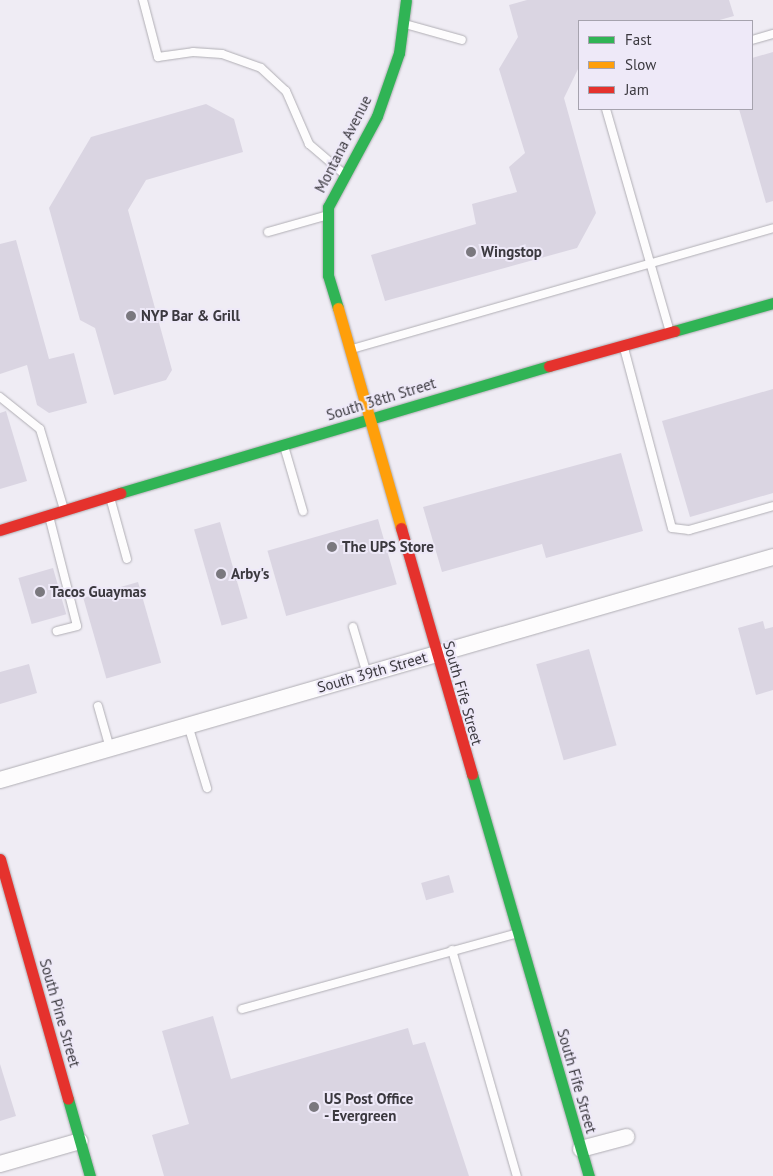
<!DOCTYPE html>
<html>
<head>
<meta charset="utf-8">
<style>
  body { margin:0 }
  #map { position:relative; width:773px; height:1176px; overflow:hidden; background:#efecf4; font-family:"PT Sans",sans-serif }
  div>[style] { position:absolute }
  .building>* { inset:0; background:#dad5e2; transform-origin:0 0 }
  .roads { filter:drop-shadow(0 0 1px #b0aeb4) drop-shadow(0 0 1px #b0aeb4) }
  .lane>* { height:8px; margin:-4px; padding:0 4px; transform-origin:4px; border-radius:4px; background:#fdfcfd }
  .street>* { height:16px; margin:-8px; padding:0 8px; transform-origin:8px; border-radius:8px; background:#fdfcfd }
  .fast>* { height:11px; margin:-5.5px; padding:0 5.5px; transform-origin:5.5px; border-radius:5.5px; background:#30b455 }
  .slow>* { height:11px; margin:-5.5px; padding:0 5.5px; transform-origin:5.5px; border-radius:5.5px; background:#ff9f0a }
  .jam>* { height:11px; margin:-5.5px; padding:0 5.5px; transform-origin:5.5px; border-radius:5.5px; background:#e5322d }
  .dots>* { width:14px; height:14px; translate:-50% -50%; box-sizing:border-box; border:2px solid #eee9f8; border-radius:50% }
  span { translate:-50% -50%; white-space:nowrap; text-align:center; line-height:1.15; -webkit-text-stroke:4px #eee9f8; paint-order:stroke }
  .street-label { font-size:15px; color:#3b393f }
  .poi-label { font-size:15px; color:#3b393f; font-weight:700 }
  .left { translate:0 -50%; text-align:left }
  .legend { position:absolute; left:578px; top:20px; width:175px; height:90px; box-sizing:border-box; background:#eee9f8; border:1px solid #a6a3ae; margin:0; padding:6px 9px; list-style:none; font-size:15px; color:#3b393f }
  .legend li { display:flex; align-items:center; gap:10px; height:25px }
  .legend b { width:25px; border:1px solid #a6a3ae }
</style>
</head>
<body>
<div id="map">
  <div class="building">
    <i style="clip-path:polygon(527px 0,729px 0,734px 16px,716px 21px,579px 21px,579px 67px,564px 98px,596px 213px,577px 248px,385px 301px,371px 255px,476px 224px,472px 204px,517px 192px,509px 167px,525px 153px,499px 69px,518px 37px,509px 5px)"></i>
    <i style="clip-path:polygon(773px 52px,773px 201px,766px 203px,739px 109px,752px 109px,752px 58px)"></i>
    <i style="clip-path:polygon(206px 104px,234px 119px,243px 152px,146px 180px,128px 210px,172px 370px,166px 380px,114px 395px,95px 328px,80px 320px,49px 208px,91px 137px)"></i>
    <i style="clip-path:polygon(16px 240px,49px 359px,74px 353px,87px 403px,49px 413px,37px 405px,27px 365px,0 374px,0 244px)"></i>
    <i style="clip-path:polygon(773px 389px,773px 493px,690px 517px,662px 421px)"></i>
    <i style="clip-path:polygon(6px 411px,27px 481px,0 489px,0 413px)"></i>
    <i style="clip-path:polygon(621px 453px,643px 531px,546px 558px,542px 544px,442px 572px,423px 507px)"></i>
    <i style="left:378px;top:519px;width:68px;height:115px;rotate:74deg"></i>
    <i style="left:220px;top:522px;width:100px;height:27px;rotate:74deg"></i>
    <i style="left:53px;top:568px;width:48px;height:36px;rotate:74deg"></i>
    <i style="left:138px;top:582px;width:84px;height:57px;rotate:74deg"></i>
    <i style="clip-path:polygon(763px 621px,765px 629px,773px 627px,773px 690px,756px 695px,738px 628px)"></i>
    <i style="left:589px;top:649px;width:100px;height:55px;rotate:74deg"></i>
    <i style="clip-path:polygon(29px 664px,37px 693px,0 704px,0 672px)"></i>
    <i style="left:449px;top:875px;width:18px;height:29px;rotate:74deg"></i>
    <i style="clip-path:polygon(213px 1016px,231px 1079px,408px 1028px,413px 1045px,425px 1042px,469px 1176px,164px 1176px,152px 1135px,189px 1124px,162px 1031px)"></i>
    <i style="clip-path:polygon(0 1064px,16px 1116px,0 1121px)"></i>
  </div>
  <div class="roads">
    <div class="lane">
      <i style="left:143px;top:0;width:59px;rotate:75.3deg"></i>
      <i style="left:158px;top:57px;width:35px;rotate:-8deg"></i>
      <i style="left:193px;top:52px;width:29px;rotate:4deg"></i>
      <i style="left:222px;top:54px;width:41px;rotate:19.7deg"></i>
      <i style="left:261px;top:68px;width:34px;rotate:43deg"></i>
      <i style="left:286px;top:91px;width:58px;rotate:66.5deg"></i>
      <i style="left:309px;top:144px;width:45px;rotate:40.5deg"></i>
      <i style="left:405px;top:24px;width:59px;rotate:15.7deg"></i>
      <i style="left:752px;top:40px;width:22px;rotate:-16deg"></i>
      <i style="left:606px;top:109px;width:228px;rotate:74deg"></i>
      <i style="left:268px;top:232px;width:59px;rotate:-15.7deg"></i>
      <i style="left:624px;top:348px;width:186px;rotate:75.1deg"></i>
      <i style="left:672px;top:528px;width:17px;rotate:7deg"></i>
      <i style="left:689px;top:530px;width:87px;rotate:-15.9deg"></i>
      <i style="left:352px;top:349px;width:438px;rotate:-16deg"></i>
      <i style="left:0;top:397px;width:51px;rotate:38.7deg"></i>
      <i style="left:40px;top:429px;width:80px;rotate:73.4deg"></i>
      <i style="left:284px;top:446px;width:68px;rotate:73.7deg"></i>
      <i style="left:111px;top:501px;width:60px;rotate:74.6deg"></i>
      <i style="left:50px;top:520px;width:109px;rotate:75.7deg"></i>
      <i style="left:77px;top:626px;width:21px;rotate:166deg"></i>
      <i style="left:353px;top:627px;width:49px;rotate:73.4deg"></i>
      <i style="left:98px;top:706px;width:44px;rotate:74.1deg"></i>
      <i style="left:188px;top:725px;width:66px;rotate:73.2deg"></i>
      <i style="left:452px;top:950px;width:235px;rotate:74deg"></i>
      <i style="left:242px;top:1009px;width:283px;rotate:-15.4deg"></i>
    </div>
    <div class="street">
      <i style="left:0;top:780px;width:805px;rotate:-16.09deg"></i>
      <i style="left:581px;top:1149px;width:47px;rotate:-14.9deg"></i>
      <i style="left:0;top:1164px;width:83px;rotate:-16deg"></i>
    </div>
    <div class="fast">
      <i style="left:338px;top:308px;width:34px;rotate:-107deg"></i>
      <i style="left:328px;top:275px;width:68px;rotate:-90deg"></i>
      <i style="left:328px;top:207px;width:103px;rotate:-61.7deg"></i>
      <i style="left:377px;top:116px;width:67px;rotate:-70.8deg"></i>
      <i style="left:399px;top:53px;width:53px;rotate:-82.5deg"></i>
      <i style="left:674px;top:331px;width:103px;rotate:-15.8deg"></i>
      <i style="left:120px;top:493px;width:447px;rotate:-16.5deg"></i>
      <i style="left:472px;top:774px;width:419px;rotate:73.8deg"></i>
      <i style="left:68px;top:1099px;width:80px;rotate:74.1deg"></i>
    </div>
    <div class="slow">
      <i style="left:338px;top:308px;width:229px;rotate:74deg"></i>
    </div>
    <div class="jam">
      <i style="left:549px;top:366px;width:130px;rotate:-15.6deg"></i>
      <i style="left:401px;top:528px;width:256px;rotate:73.9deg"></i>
      <i style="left:0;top:530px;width:126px;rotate:-17.1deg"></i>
      <i style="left:0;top:859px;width:249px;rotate:74.2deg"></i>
    </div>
  </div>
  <div class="dots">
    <i style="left:471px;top:252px;background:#7a787e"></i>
    <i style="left:131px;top:316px;background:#7a787e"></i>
    <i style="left:332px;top:547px;background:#7a787e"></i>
    <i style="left:221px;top:574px;background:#7a787e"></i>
    <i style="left:40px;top:592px;background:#7a787e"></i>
    <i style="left:314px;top:1107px;background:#7a787e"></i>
  </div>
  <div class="street-label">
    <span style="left:343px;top:144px;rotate:-63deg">Montana Avenue</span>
    <span style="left:381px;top:399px;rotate:-17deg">South 38th Street</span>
    <span style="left:372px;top:672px;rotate:-16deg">South 39th Street</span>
    <span style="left:463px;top:693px;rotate:74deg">South Fife Street</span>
    <span style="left:60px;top:1013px;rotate:74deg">South Pine Street</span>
    <span style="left:577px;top:1081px;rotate:74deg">South Fife Street</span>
  </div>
  <div class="poi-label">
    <span class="left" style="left:481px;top:252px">Wingstop</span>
    <span class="left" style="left:141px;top:316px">NYP Bar &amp; Grill</span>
    <span class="left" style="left:342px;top:547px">The UPS Store</span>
    <span class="left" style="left:231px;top:574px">Arby's</span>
    <span class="left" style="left:50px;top:592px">Tacos Guaymas</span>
    <span class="left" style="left:324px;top:1107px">US Post Office<br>- Evergreen</span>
  </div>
  <ul class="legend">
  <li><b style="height:6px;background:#30b455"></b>Fast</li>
  <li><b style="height:6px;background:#ff9f0a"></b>Slow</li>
  <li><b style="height:6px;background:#e5322d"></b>Jam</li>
  </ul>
</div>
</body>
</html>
